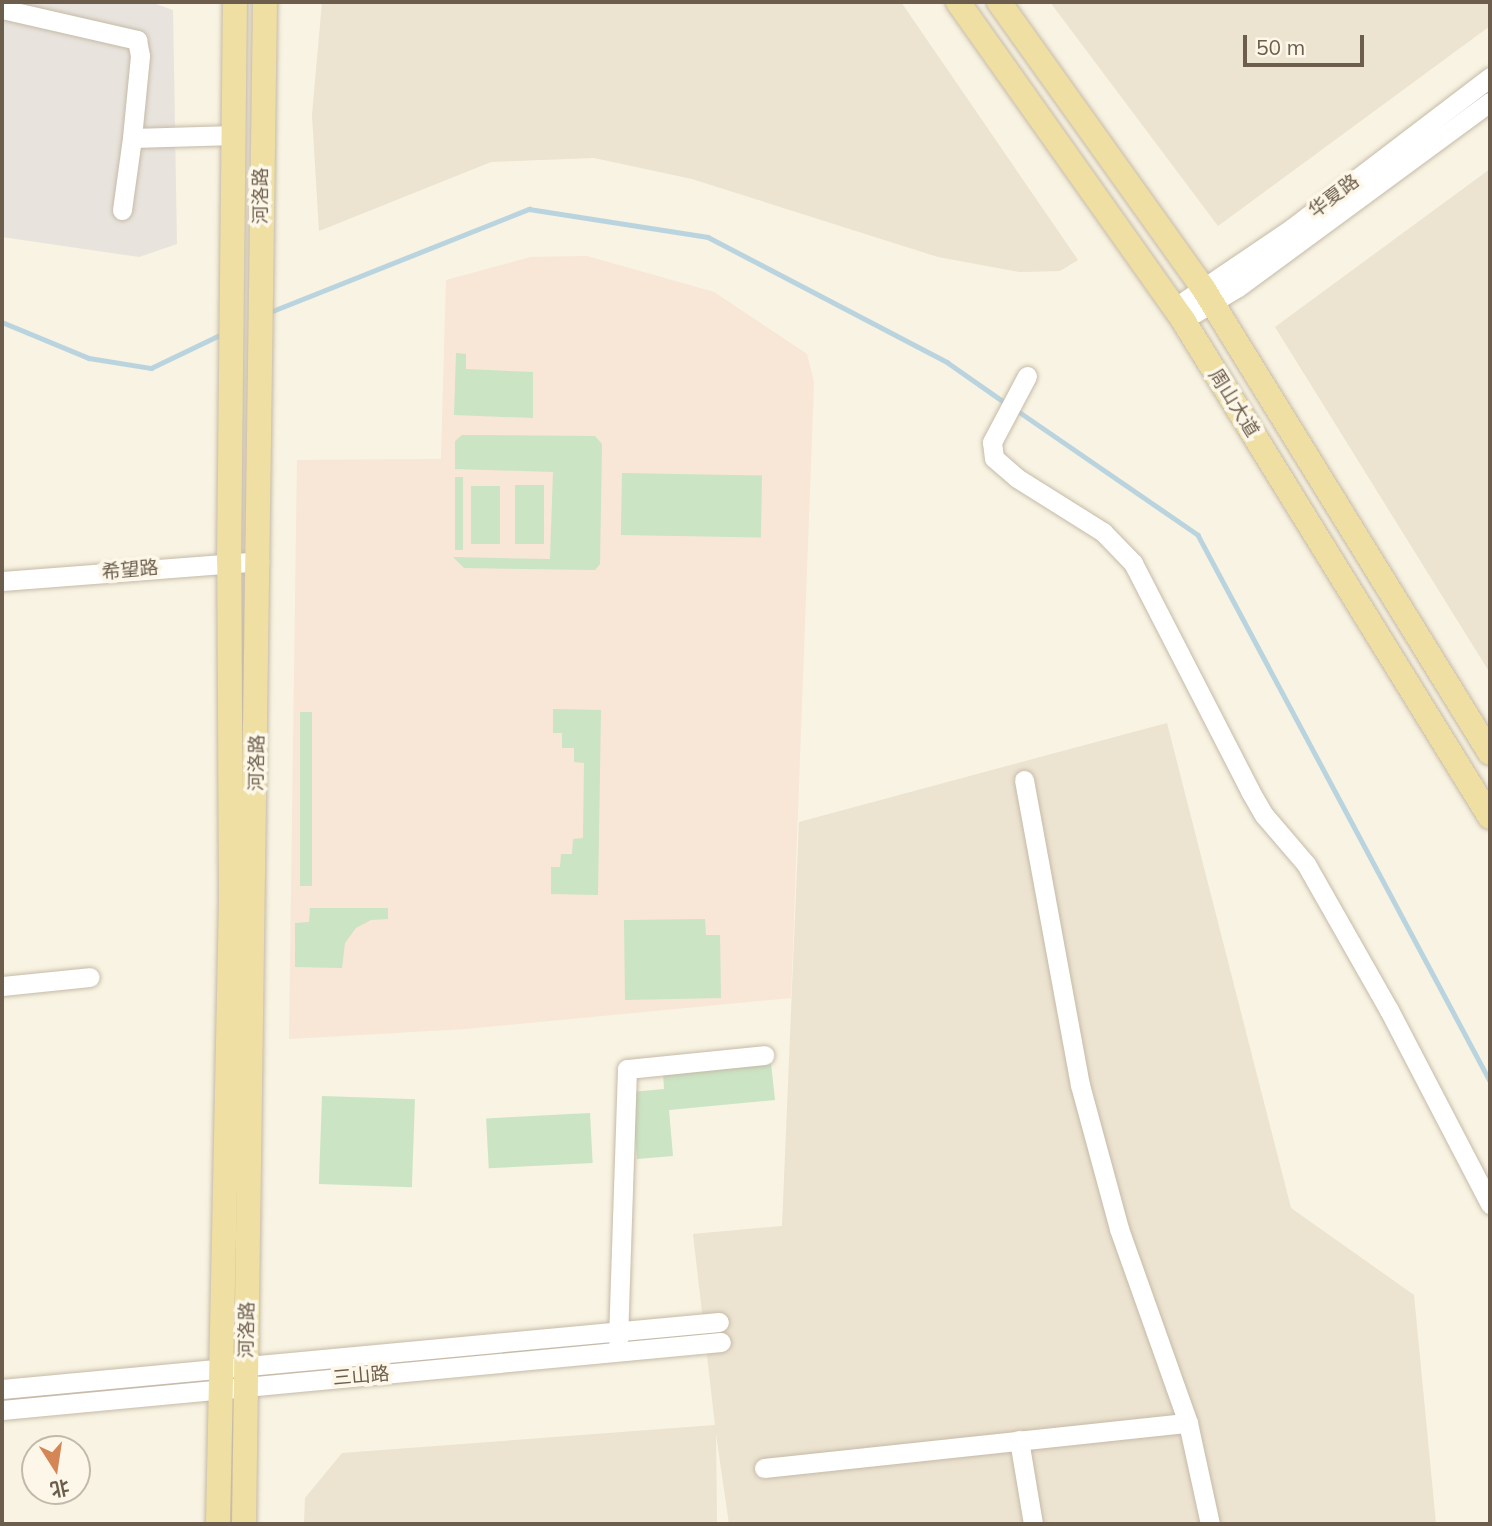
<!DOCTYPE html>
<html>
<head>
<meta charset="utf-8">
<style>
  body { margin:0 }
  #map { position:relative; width:1492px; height:1526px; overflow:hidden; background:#f8f3e2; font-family:Mulish,"Noto Sans SC",sans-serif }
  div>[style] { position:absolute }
  .residential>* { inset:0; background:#ece3d0 }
  .commercial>* { inset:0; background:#f8e6d7 }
  .industrial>* { inset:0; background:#e8e4dd }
  .green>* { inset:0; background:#cbe4c3; transform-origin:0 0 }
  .stream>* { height:4.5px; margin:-2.25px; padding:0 2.25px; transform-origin:2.25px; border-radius:2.25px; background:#bad4df }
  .roads { filter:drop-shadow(0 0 2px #c5baa8) drop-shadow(0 0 2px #c5baa8) }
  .minor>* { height:19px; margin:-9.5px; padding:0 9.5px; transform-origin:9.5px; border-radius:9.5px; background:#fff }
  .major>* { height:24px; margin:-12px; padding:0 12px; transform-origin:12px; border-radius:12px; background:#efdfa2 }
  span { translate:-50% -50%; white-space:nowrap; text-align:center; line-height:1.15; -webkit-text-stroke:7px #fcf7e8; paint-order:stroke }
  .street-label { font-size:19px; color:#6d5d4c }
  .frame { position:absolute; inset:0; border:4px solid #6d5d4c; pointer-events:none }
  .north { position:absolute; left:21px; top:1435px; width:70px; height:70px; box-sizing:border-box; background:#fcf7e8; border:2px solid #c3b9aa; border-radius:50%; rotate:168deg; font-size:19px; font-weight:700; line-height:28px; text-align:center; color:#6d5d4c }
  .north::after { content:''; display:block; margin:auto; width:24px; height:32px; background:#d48656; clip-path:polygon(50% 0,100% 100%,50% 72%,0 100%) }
  .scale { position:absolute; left:1243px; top:35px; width:121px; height:32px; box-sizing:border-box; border:4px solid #6d5d4c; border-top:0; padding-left:9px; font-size:21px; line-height:24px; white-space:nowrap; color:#6d5d4c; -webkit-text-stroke:5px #fcf7e8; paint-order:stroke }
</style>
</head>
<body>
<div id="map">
  <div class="residential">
    <i style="clip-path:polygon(322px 2px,901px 2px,1078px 260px,1060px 271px,1019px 272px,938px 257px,692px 179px,594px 158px,491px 162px,319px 231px,312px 115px)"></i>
    <i style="clip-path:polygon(1050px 2px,1490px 2px,1490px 26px,1218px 226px)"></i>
    <i style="clip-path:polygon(1490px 169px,1490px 673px,1275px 327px)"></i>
    <i style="clip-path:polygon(1167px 723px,1291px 1208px,1414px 1295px,1436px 1524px,729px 1524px,716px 1434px,717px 1524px,304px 1524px,305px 1498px,342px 1453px,715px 1425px,693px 1234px,782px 1226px,799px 822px)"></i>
  </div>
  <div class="commercial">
    <i style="clip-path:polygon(587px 256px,714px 292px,807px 354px,814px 382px,791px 998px,465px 1029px,289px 1039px,297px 460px,441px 459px,446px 280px,531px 257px)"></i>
  </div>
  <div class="industrial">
    <i style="clip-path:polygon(2px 2px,150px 2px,173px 10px,177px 244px,139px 257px,2px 237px)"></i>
  </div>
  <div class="green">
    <i style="clip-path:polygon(456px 353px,466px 354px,466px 369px,533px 372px,533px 418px,454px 415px)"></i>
    <i style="clip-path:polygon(462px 435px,595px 436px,602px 444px,600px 564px,595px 570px,464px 568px,453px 557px,550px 559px,553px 472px,455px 469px,455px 441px)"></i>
    <i style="left:622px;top:473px;width:140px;height:62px;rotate:1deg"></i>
    <i style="left:455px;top:477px;width:8px;height:73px"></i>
    <i style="left:515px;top:485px;width:29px;height:59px"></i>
    <i style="left:471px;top:486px;width:29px;height:58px"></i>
    <i style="clip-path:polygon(553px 709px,601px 710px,598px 895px,551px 894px,551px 867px,560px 867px,561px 854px,572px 854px,573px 839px,583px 838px,584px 763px,574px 762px,574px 748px,562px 748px,562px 733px,553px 733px)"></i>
    <i style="left:300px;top:712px;width:12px;height:174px"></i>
    <i style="clip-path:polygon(310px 908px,388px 908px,388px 919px,371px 920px,356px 928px,345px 943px,342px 968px,295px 967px,295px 923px,309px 922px)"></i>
    <i style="clip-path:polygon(705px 919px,706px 935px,720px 935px,721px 998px,625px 1000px,624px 920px)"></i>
    <i style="clip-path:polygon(771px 1063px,775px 1100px,669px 1110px,673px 1156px,637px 1159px,631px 1092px,664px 1089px,663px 1073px)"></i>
    <i style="left:322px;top:1096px;width:93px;height:88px;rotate:2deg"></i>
    <i style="left:590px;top:1113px;width:50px;height:104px;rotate:87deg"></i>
  </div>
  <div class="stream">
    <i style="left:270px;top:312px;width:279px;rotate:-21.7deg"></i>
    <i style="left:529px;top:209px;width:181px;rotate:8.9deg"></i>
    <i style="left:708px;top:237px;width:270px;rotate:27.6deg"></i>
    <i style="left:947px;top:362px;width:73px;rotate:35deg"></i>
    <i style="left:2px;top:322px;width:94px;rotate:22.5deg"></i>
    <i style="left:89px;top:358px;width:63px;rotate:9.2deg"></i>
    <i style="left:151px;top:368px;width:81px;rotate:-25.6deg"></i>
    <i style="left:1015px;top:409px;width:222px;rotate:34.5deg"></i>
    <i style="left:1198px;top:535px;width:619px;rotate:61.86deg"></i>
  </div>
  <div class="roads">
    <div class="minor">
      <i style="left:2px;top:9px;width:139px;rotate:12.9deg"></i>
      <i style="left:137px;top:40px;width:16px;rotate:79deg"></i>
      <i style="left:140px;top:56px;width:82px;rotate:95.6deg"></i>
      <i style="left:132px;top:138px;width:103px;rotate:-1.7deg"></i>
      <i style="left:122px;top:210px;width:73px;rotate:-82.1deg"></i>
      <i style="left:1174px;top:308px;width:143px;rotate:-34.1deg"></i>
      <i style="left:1292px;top:228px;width:249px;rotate:-37.3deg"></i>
      <i style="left:1183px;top:320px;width:64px;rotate:-31deg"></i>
      <i style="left:1238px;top:287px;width:313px;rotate:-36.3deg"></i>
      <i style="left:1027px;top:376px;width:75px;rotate:117.9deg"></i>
      <i style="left:992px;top:442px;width:16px;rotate:83deg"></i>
      <i style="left:994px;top:458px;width:30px;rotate:41deg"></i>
      <i style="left:1017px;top:478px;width:102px;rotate:32.1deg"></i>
      <i style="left:1103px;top:532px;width:43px;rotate:45.9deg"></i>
      <i style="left:1133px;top:563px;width:256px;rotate:62.8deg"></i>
      <i style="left:1250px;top:791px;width:28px;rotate:60deg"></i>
      <i style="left:1264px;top:815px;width:65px;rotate:49.4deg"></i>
      <i style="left:1306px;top:864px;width:168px;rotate:60.4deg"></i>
      <i style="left:1389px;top:1010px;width:219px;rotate:62.5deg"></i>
      <i style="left:2px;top:581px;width:258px;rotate:-4.4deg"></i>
      <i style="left:1024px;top:780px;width:310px;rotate:79.6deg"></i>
      <i style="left:1080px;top:1085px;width:149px;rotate:74.8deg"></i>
      <i style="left:1119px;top:1229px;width:206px;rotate:70.4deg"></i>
      <i style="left:1188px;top:1423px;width:103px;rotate:77.7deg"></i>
      <i style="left:2px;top:986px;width:88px;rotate:-5.8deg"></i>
      <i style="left:618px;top:1340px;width:271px;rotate:-88.1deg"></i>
      <i style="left:627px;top:1069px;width:138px;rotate:-5.8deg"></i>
      <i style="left:2px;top:1389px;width:720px;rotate:-5.34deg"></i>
      <i style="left:2px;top:1410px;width:722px;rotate:-5.4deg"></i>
      <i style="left:1019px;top:1440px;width:85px;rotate:80.5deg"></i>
      <i style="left:764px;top:1468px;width:426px;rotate:-6.1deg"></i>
    </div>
    <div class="major">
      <i style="left:958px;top:2px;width:390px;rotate:54.7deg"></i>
      <i style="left:1183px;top:320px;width:584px;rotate:58.3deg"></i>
      <i style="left:999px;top:2px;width:351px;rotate:54.5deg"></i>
      <i style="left:1203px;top:288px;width:546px;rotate:58.32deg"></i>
      <i style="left:218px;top:1524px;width:624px;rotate:-88.81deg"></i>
      <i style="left:231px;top:900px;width:339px;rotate:-90.3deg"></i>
      <i style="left:229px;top:561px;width:559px;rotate:-89.39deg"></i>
      <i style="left:244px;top:1524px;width:1522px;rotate:-89.21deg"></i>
    </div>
  </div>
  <div class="street-label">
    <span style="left:261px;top:196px;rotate:-90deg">河洛路</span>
    <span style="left:1334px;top:196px;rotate:-37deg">华夏路</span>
    <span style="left:1234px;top:403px;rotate:58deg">周山大道</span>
    <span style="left:130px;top:570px;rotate:-5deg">希望路</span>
    <span style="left:257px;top:763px;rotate:-89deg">河洛路</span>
    <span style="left:247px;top:1330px;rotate:-89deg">河洛路</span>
    <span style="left:361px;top:1376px;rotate:-5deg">三山路</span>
  </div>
  <div class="frame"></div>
  <div class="north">北</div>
  <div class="scale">50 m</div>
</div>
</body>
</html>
